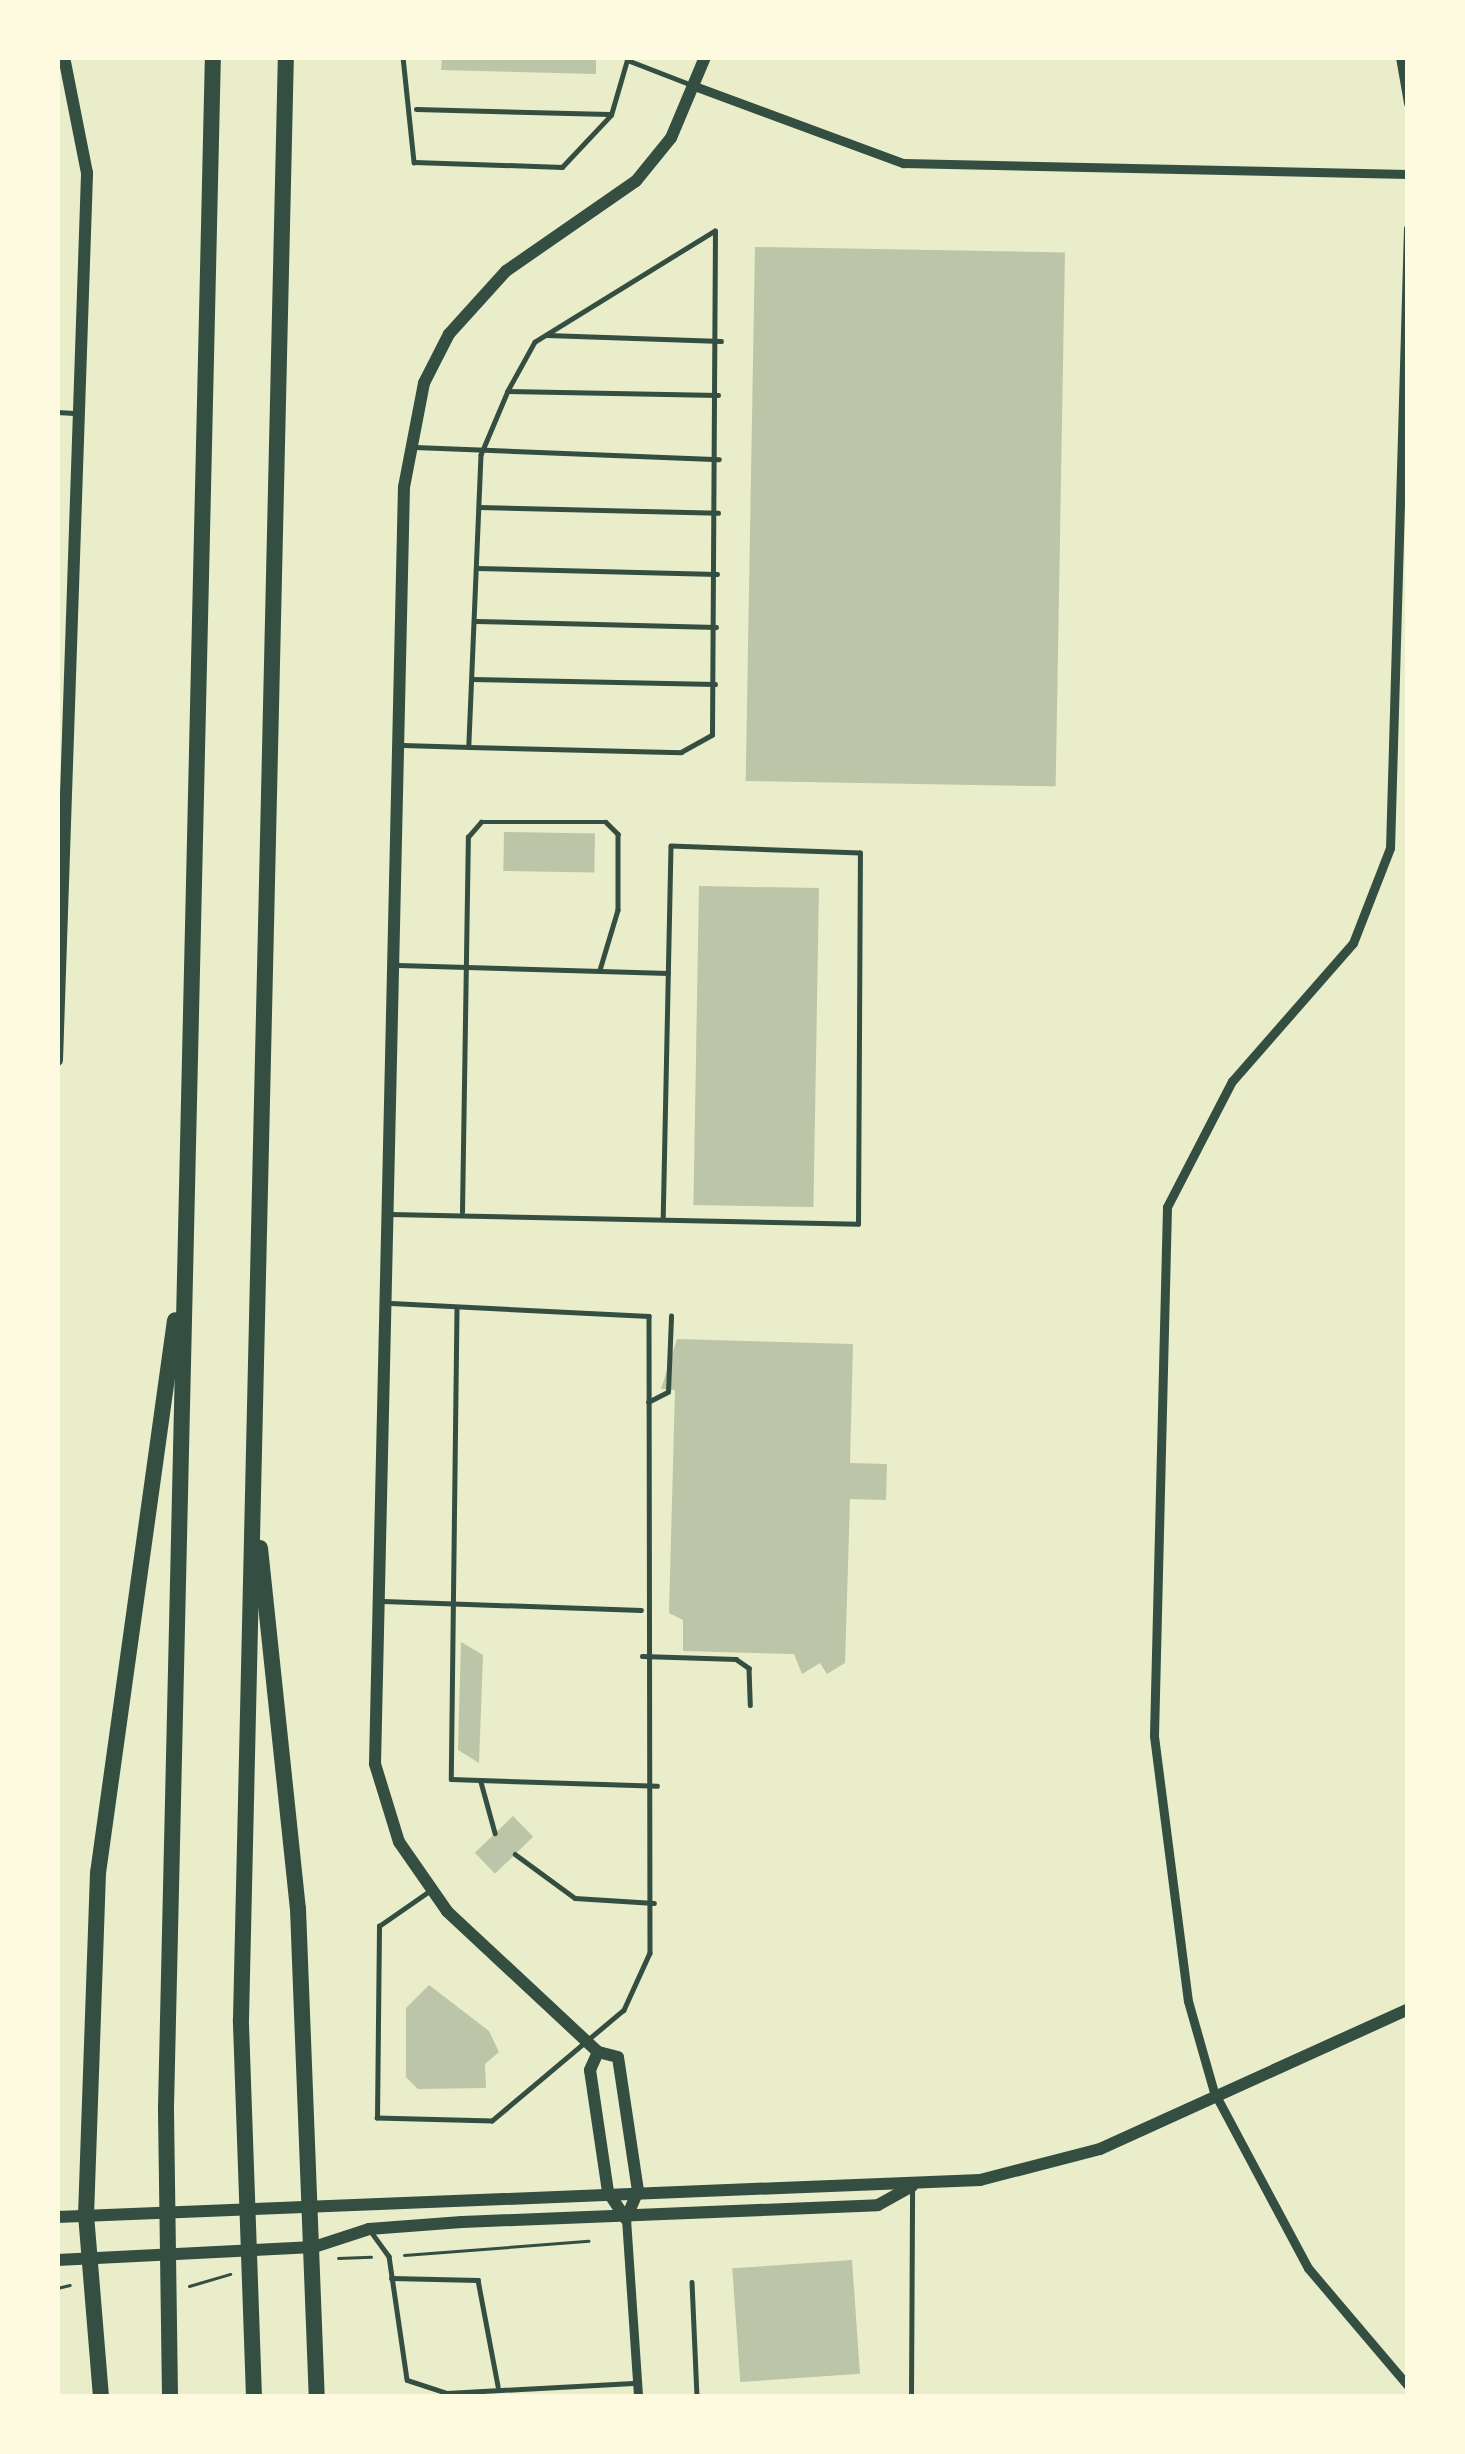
<!DOCTYPE html>
<html>
<head>
<meta charset="utf-8">
<style>
  body { margin:0 }
  #map { position:relative; width:1465px; height:2454px; overflow:hidden; background:#e9edc9; font-family:Helvetica,sans-serif }
  div>[style] { position:absolute }
  .building>* { inset:0; background:#bcc5a7; transform-origin:0 0 }
  .path>* { height:3px; margin:-1.5px; padding:0 1.5px; transform-origin:1.5px; border-radius:1.5px; background:#344e41 }
  .service>* { height:4.5px; margin:-2.25px; padding:0 2.25px; transform-origin:2.25px; border-radius:2.25px; background:#344e41 }
  .minor>* { height:9px; margin:-4.5px; padding:0 4.5px; transform-origin:4.5px; border-radius:4.5px; background:#344e41 }
  .tertiary>* { height:12px; margin:-6px; padding:0 6px; transform-origin:6px; border-radius:6px; background:#344e41 }
  .motorway>* { height:16px; margin:-8px; padding:0 8px; transform-origin:8px; border-radius:8px; background:#344e41 }
  span { translate:-50% -50%; white-space:nowrap; text-align:center; line-height:1.15; -webkit-text-stroke:10px #fefae0; paint-order:stroke }
  .frame { position:absolute; inset:0; border:60px solid #fefae0; pointer-events:none }
</style>
</head>
<body>
<div id="map">
  <div class="building">
    <i style="clip-path:polygon(442px 57px,596px 57px,596px 74px,441px 70px)"></i>
    <i style="left:755px;top:247px;width:310px;height:534px;rotate:1deg"></i>
    <i style="left:504px;top:832px;width:91px;height:39px;rotate:1deg"></i>
    <i style="left:699px;top:886px;width:120px;height:319px;rotate:1deg"></i>
    <i style="clip-path:polygon(677px 1339px,853px 1344px,850px 1463px,887px 1464px,886px 1500px,850px 1499px,845px 1663px,827px 1674px,820px 1663px,802px 1674px,794px 1654px,683px 1651px,683px 1620px,669px 1613px,675px 1390px,661px 1389px)"></i>
    <i style="clip-path:polygon(461px 1642px,483px 1655px,479px 1763px,458px 1750px)"></i>
    <i style="left:513px;top:1816px;width:29px;height:53px;rotate:46deg"></i>
    <i style="clip-path:polygon(429px 1985px,489px 2031px,499px 2052px,485px 2064px,486px 2088px,418px 2089px,406px 2077px,406px 2008px)"></i>
    <i style="left:852px;top:2260px;width:114px;height:120px;rotate:86deg"></i>
  </div>
  <div class="path">
    <i style="left:404px;top:2255px;width:185px;rotate:-4.4deg"></i>
    <i style="left:338px;top:2258px;width:33px;rotate:-2deg"></i>
    <i style="left:189px;top:2286px;width:43px;rotate:-16.3deg"></i>
    <i style="left:57px;top:2288px;width:13px;rotate:-13deg"></i>
  </div>
  <div class="service">
    <i style="left:403px;top:57px;width:106px;rotate:84deg"></i>
    <i style="left:414px;top:162px;width:148px;rotate:1.9deg"></i>
    <i style="left:562px;top:167px;width:71px;rotate:-46.7deg"></i>
    <i style="left:611px;top:115px;width:57px;rotate:-73.8deg"></i>
    <i style="left:630px;top:61px;width:66px;rotate:21.2deg"></i>
    <i style="left:416px;top:109px;width:193px;rotate:1.5deg"></i>
    <i style="left:547px;top:335px;width:174px;rotate:2deg"></i>
    <i style="left:508px;top:391px;width:210px;rotate:1.1deg"></i>
    <i style="left:57px;top:412px;width:17px;rotate:3deg"></i>
    <i style="left:415px;top:447px;width:304px;rotate:2.3deg"></i>
    <i style="left:479px;top:507px;width:239px;rotate:1.4deg"></i>
    <i style="left:477px;top:568px;width:240px;rotate:1.4deg"></i>
    <i style="left:476px;top:621px;width:240px;rotate:1.4deg"></i>
    <i style="left:472px;top:679px;width:243px;rotate:1.2deg"></i>
    <i style="left:403px;top:745px;width:66px;rotate:1.7deg"></i>
    <i style="left:469px;top:747px;width:212px;rotate:1.4deg"></i>
    <i style="left:681px;top:752px;width:35px;rotate:-29deg"></i>
    <i style="left:712px;top:735px;width:504px;rotate:-89.66deg"></i>
    <i style="left:715px;top:231px;width:211px;rotate:148.3deg"></i>
    <i style="left:535px;top:342px;width:56px;rotate:118.9deg"></i>
    <i style="left:508px;top:391px;width:69px;rotate:112.9deg"></i>
    <i style="left:481px;top:455px;width:292px;rotate:92.4deg"></i>
    <i style="left:398px;top:965px;width:270px;rotate:1.7deg"></i>
    <i style="left:462px;top:1212px;width:375px;rotate:-89.1deg"></i>
    <i style="left:468px;top:837px;width:20px;rotate:-49deg"></i>
    <i style="left:481px;top:822px;width:125px"></i>
    <i style="left:606px;top:822px;width:17px;rotate:45deg"></i>
    <i style="left:618px;top:834px;width:76px;rotate:90deg"></i>
    <i style="left:618px;top:910px;width:63px;rotate:106.7deg"></i>
    <i style="left:390px;top:1214px;width:468px;rotate:1.2deg"></i>
    <i style="left:858px;top:1224px;width:371px;rotate:-89.7deg"></i>
    <i style="left:860px;top:853px;width:189px;rotate:-177.9deg"></i>
    <i style="left:671px;top:846px;width:372px;rotate:91.2deg"></i>
    <i style="left:391px;top:1303px;width:258px;rotate:2.9deg"></i>
    <i style="left:649px;top:1316px;width:637px;rotate:89.91deg"></i>
    <i style="left:650px;top:1953px;width:63px;rotate:114.5deg"></i>
    <i style="left:624px;top:2010px;width:172px;rotate:139.9deg"></i>
    <i style="left:492px;top:2121px;width:115px;rotate:-178.5deg"></i>
    <i style="left:377px;top:2118px;width:192px;rotate:-89.4deg"></i>
    <i style="left:379px;top:1926px;width:63px;rotate:-34.7deg"></i>
    <i style="left:457px;top:1309px;width:470px;rotate:90.7deg"></i>
    <i style="left:451px;top:1779px;width:206px;rotate:1.9deg"></i>
    <i style="left:648px;top:1402px;width:22px;rotate:-27deg"></i>
    <i style="left:668px;top:1392px;width:76px;rotate:-87.7deg"></i>
    <i style="left:383px;top:1601px;width:258px;rotate:2deg"></i>
    <i style="left:642px;top:1656px;width:94px;rotate:1.8deg"></i>
    <i style="left:736px;top:1659px;width:16px;rotate:35deg"></i>
    <i style="left:749px;top:1668px;width:37px;rotate:88deg"></i>
    <i style="left:481px;top:1782px;width:53px;rotate:74.6deg"></i>
    <i style="left:515px;top:1854px;width:74px;rotate:36.3deg"></i>
    <i style="left:575px;top:1898px;width:79px;rotate:3.6deg"></i>
    <i style="left:372px;top:2233px;width:29px;rotate:54deg"></i>
    <i style="left:389px;top:2256px;width:125px;rotate:81.7deg"></i>
    <i style="left:407px;top:2380px;width:42px;rotate:18deg"></i>
    <i style="left:447px;top:2393px;width:186px;rotate:-3.1deg"></i>
    <i style="left:391px;top:2278px;width:87px;rotate:1.3deg"></i>
    <i style="left:478px;top:2280px;width:108px;rotate:79.3deg"></i>
    <i style="left:692px;top:2282px;width:115px;rotate:87.5deg"></i>
    <i style="left:911px;top:2397px;width:206px;rotate:-89.7deg"></i>
  </div>
  <div class="minor">
    <i style="left:1400px;top:57px;width:47px;rotate:80.1deg"></i>
    <i style="left:697px;top:87px;width:220px;rotate:20.3deg"></i>
    <i style="left:903px;top:163px;width:505px;rotate:1.25deg"></i>
    <i style="left:1408px;top:228px;width:620px;rotate:91.66deg"></i>
    <i style="left:1390px;top:848px;width:102px;rotate:111.3deg"></i>
    <i style="left:1353px;top:943px;width:184px;rotate:131.2deg"></i>
    <i style="left:1232px;top:1081px;width:142px;rotate:117.3deg"></i>
    <i style="left:1167px;top:1207px;width:529px;rotate:91.41deg"></i>
    <i style="left:1154px;top:1736px;width:267px;rotate:82.7deg"></i>
    <i style="left:1188px;top:2001px;width:95px;rotate:74.1deg"></i>
    <i style="left:1214px;top:2092px;width:200px;rotate:61.9deg"></i>
    <i style="left:1308px;top:2268px;width:155px;rotate:49.7deg"></i>
    <i style="left:626px;top:2219px;width:178px;rotate:86.1deg"></i>
  </div>
  <div class="tertiary">
    <i style="left:57px;top:1060px;width:888px;rotate:-88.06deg"></i>
    <i style="left:87px;top:173px;width:118px;rotate:-101.2deg"></i>
    <i style="left:598px;top:2052px;width:20px;rotate:114deg"></i>
    <i style="left:590px;top:2070px;width:123px;rotate:81.6deg"></i>
    <i style="left:608px;top:2192px;width:32px;rotate:56deg"></i>
    <i style="left:57px;top:2217px;width:924px;rotate:-2.3deg"></i>
    <i style="left:980px;top:2180px;width:124px;rotate:-14.5deg"></i>
    <i style="left:1100px;top:2149px;width:338px;rotate:-24.4deg"></i>
    <i style="left:626px;top:2219px;width:30px;rotate:-67deg"></i>
    <i style="left:638px;top:2191px;width:135px;rotate:-98.5deg"></i>
    <i style="left:618px;top:2057px;width:21px;rotate:-166deg"></i>
    <i style="left:598px;top:2052px;width:207px;rotate:-137deg"></i>
    <i style="left:447px;top:1911px;width:84px;rotate:-124.8deg"></i>
    <i style="left:399px;top:1842px;width:82px;rotate:-107.1deg"></i>
    <i style="left:375px;top:1764px;width:1277px;rotate:-88.7deg"></i>
    <i style="left:404px;top:487px;width:106px;rotate:-79.1deg"></i>
    <i style="left:424px;top:383px;width:55px;rotate:-63deg"></i>
    <i style="left:449px;top:334px;width:85px;rotate:-47.9deg"></i>
    <i style="left:506px;top:271px;width:158px;rotate:-34.7deg"></i>
    <i style="left:636px;top:181px;width:55px;rotate:-50.9deg"></i>
    <i style="left:671px;top:138px;width:88px;rotate:-67.2deg"></i>
    <i style="left:57px;top:2260px;width:257px;rotate:-2.9deg"></i>
    <i style="left:314px;top:2247px;width:58px;rotate:-18.1deg"></i>
    <i style="left:369px;top:2229px;width:93px;rotate:-4.3deg"></i>
    <i style="left:462px;top:2222px;width:416px;rotate:-2.3deg"></i>
    <i style="left:878px;top:2205px;width:39px;rotate:-29deg"></i>
  </div>
  <div class="motorway">
    <i style="left:260px;top:1548px;width:363px;rotate:84deg"></i>
    <i style="left:298px;top:1909px;width:488px;rotate:87.8deg"></i>
    <i style="left:101px;top:2397px;width:182px;rotate:-94.7deg"></i>
    <i style="left:86px;top:2216px;width:343px;rotate:-88deg"></i>
    <i style="left:98px;top:1873px;width:558px;rotate:-82.07deg"></i>
    <i style="left:170px;top:2397px;width:290px;rotate:-90.8deg"></i>
    <i style="left:166px;top:2107px;width:2051px;rotate:-88.69deg"></i>
    <i style="left:254px;top:2397px;width:378px;rotate:-92deg"></i>
    <i style="left:241px;top:2019px;width:1963px;rotate:-88.69deg"></i>
  </div>
  <div class="frame"></div>
</div>
</body>
</html>
